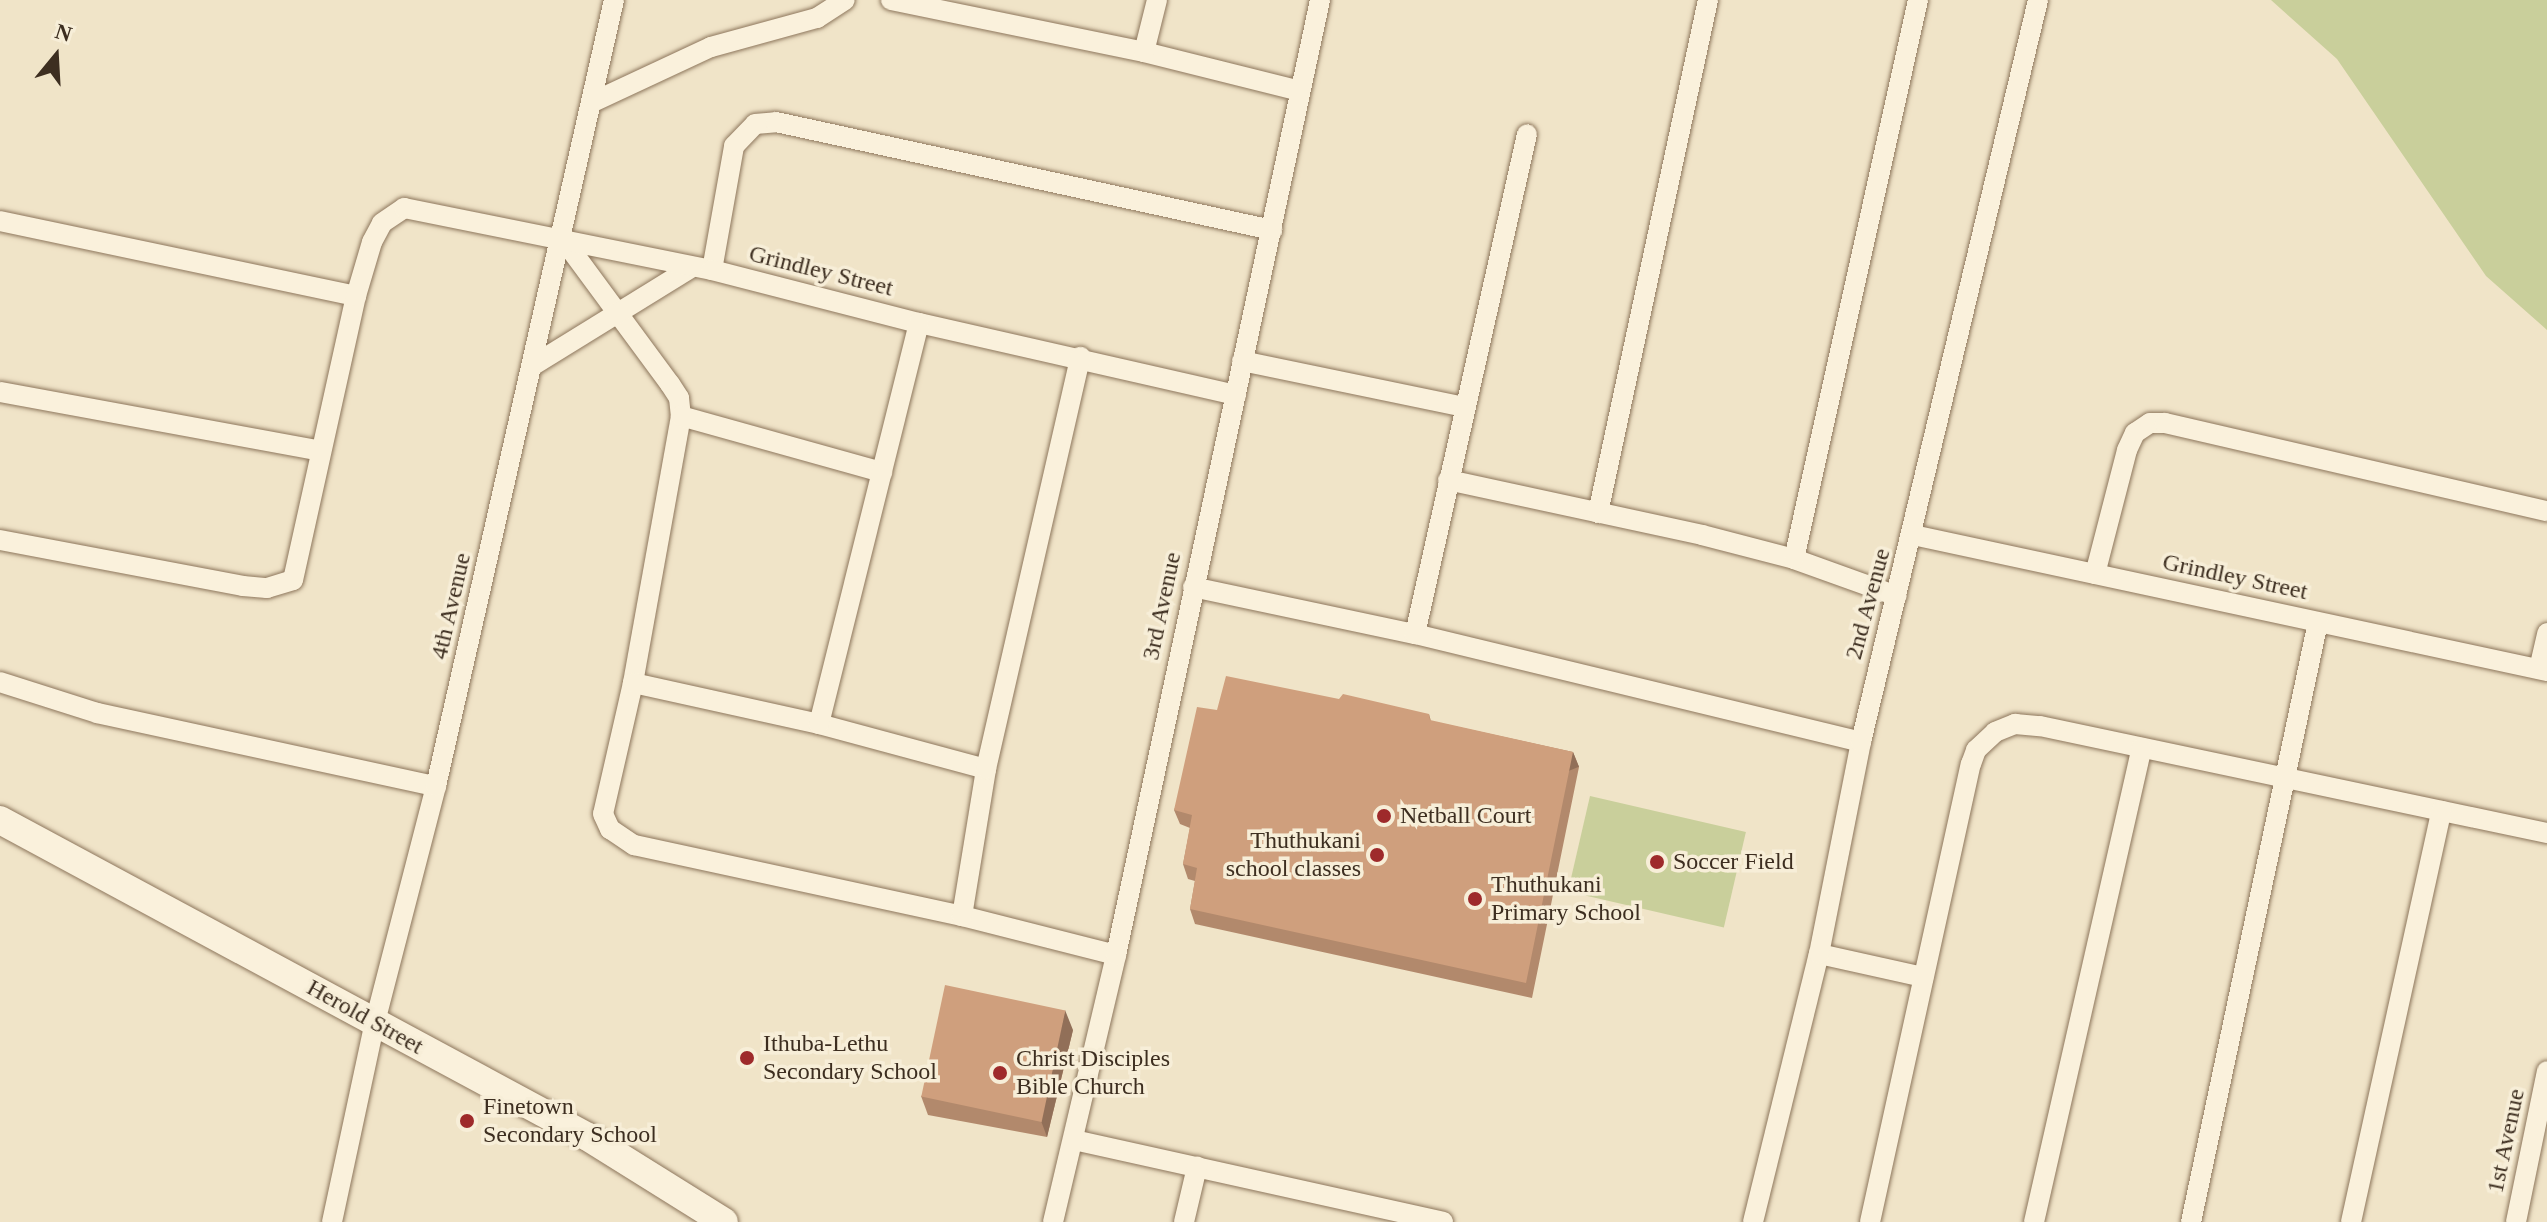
<!DOCTYPE html>
<html>
<head>
<meta charset="utf-8">
<style>
  body { margin:0 }
  #map { position:relative; width:2547px; height:1222px; overflow:hidden; background:#f0e4c8; font-family:Georgia,serif }
  div>[style] { position:absolute }
  .green>* { inset:0; background:#c9cf9b; transform-origin:0 0 }
  .roads { filter:drop-shadow(0 0 2px #8d765c) drop-shadow(0 0 2px #8d765c) }
  .street>* { height:20px; margin:-10px; padding:0 10px; transform-origin:10px; border-radius:10px; background:#faf1dc }
  .secondary>* { height:28px; margin:-14px; padding:0 14px; transform-origin:14px; border-radius:14px; background:#faf1dc }
  .wall>* { inset:0; background:#b2896c }
  .shaded-wall>* { inset:0; background:#916f58; transform-origin:0 0 }
  .building>* { inset:0; background:#cf9f7d; transform-origin:0 0 }
  .dots>* { width:22px; height:22px; translate:-50% -50%; box-sizing:border-box; border:4px solid #f7eed8; border-radius:50% }
  span { translate:-50% -50%; white-space:nowrap; text-align:center; line-height:1.15; -webkit-text-stroke:7px #f7eed8; paint-order:stroke }
  .street-label { font-size:24px; color:#3d2e20 }
  .poi-label { font-size:24px; color:#3d2e20 }
  .left { translate:0 -50%; text-align:left }
  .right { translate:-100% -50%; text-align:right }
  .north { position:absolute; left:16px; top:16px; width:80px; height:80px; -webkit-text-stroke:6px #f7eed8; paint-order:stroke; rotate:18deg; font-size:22px; font-weight:700; line-height:32px; text-align:center; color:#3d2e20 }
  .north::after { content:''; display:block; margin:auto; width:28px; height:36px; background:#3d2e20; clip-path:polygon(50% 0,100% 100%,50% 72%,0 100%) }
</style>
</head>
<body>
<div id="map">
  <div class="green">
    <i style="clip-path:polygon(2271px 0,2547px 0,2547px 330px,2486px 276px,2337px 59px)"></i>
    <i style="left:1590px;top:796px;width:160px;height:98px;rotate:13deg"></i>
  </div>
  <div class="roads">
    <div class="street">
      <i style="left:891px;top:0;width:258px;rotate:11.6deg"></i>
      <i style="left:1144px;top:52px;width:161px;rotate:14deg"></i>
      <i style="left:1144px;top:52px;width:54px;rotate:-76deg"></i>
      <i style="left:593px;top:102px;width:130px;rotate:-25deg"></i>
      <i style="left:711px;top:47px;width:110px;rotate:-15.3deg"></i>
      <i style="left:817px;top:18px;width:33px;rotate:-33deg"></i>
      <i style="left:0;top:221px;width:364px;rotate:11.9deg"></i>
      <i style="left:563px;top:239px;width:180px;rotate:53.6deg"></i>
      <i style="left:670px;top:384px;width:17px;rotate:57deg"></i>
      <i style="left:679px;top:398px;width:18px;rotate:84deg"></i>
      <i style="left:681px;top:416px;width:271px;rotate:100.2deg"></i>
      <i style="left:633px;top:683px;width:134px;rotate:102.9deg"></i>
      <i style="left:603px;top:814px;width:17px;rotate:65deg"></i>
      <i style="left:610px;top:829px;width:29px;rotate:34deg"></i>
      <i style="left:634px;top:845px;width:336px;rotate:12.2deg"></i>
      <i style="left:962px;top:916px;width:159px;rotate:14.2deg"></i>
      <i style="left:712px;top:270px;width:126px;rotate:-79.9deg"></i>
      <i style="left:734px;top:146px;width:30px;rotate:-46deg"></i>
      <i style="left:755px;top:124px;width:21px;rotate:-5deg"></i>
      <i style="left:776px;top:122px;width:508px;rotate:12.28deg"></i>
      <i style="left:1242px;top:361px;width:227px;rotate:11.7deg"></i>
      <i style="left:532px;top:366px;width:188px;rotate:-31.7deg"></i>
      <i style="left:0;top:392px;width:326px;rotate:10.4deg"></i>
      <i style="left:681px;top:416px;width:209px;rotate:15.6deg"></i>
      <i style="left:1448px;top:480px;width:260px;rotate:12.2deg"></i>
      <i style="left:1702px;top:535px;width:95px;rotate:14.6deg"></i>
      <i style="left:1794px;top:559px;width:109px;rotate:19.8deg"></i>
      <i style="left:1598px;top:513px;width:525px;rotate:-77.9deg"></i>
      <i style="left:1913px;top:535px;width:648px;rotate:12.11deg"></i>
      <i style="left:0;top:540px;width:247px;rotate:10.7deg"></i>
      <i style="left:243px;top:586px;width:24px;rotate:5deg"></i>
      <i style="left:267px;top:588px;width:27px;rotate:-17deg"></i>
      <i style="left:293px;top:580px;width:291px;rotate:-77.5deg"></i>
      <i style="left:356px;top:296px;width:56px;rotate:-73.5deg"></i>
      <i style="left:372px;top:242px;width:21px;rotate:-62deg"></i>
      <i style="left:382px;top:223px;width:27px;rotate:-34deg"></i>
      <i style="left:404px;top:208px;width:314px;rotate:11.4deg"></i>
      <i style="left:712px;top:270px;width:214px;rotate:14.4deg"></i>
      <i style="left:919px;top:323px;width:325px;rotate:12.8deg"></i>
      <i style="left:1794px;top:559px;width:573px;rotate:-77.49deg"></i>
      <i style="left:2095px;top:574px;width:128px;rotate:-75.5deg"></i>
      <i style="left:2127px;top:450px;width:19px;rotate:-65deg"></i>
      <i style="left:2135px;top:433px;width:18px;rotate:-34deg"></i>
      <i style="left:2150px;top:423px;width:15px"></i>
      <i style="left:2165px;top:423px;width:392px;rotate:13deg"></i>
      <i style="left:1193px;top:587px;width:227px;rotate:12deg"></i>
      <i style="left:1415px;top:634px;width:459px;rotate:13.6deg"></i>
      <i style="left:1415px;top:634px;width:512px;rotate:-77.37deg"></i>
      <i style="left:2539px;top:669px;width:37px;rotate:-77deg"></i>
      <i style="left:0;top:682px;width:102px;rotate:17.7deg"></i>
      <i style="left:97px;top:713px;width:347px;rotate:12.2deg"></i>
      <i style="left:633px;top:683px;width:190px;rotate:12.4deg"></i>
      <i style="left:819px;top:724px;width:173px;rotate:15.1deg"></i>
      <i style="left:819px;top:724px;width:413px;rotate:-76deg"></i>
      <i style="left:962px;top:916px;width:149px;rotate:-80.7deg"></i>
      <i style="left:986px;top:769px;width:423px;rotate:-77.1deg"></i>
      <i style="left:1819px;top:954px;width:107px;rotate:12.5deg"></i>
      <i style="left:1074px;top:1140px;width:378px;rotate:12.5deg"></i>
      <i style="left:332px;top:1222px;width:205px;rotate:-77.9deg"></i>
      <i style="left:375px;top:1022px;width:244px;rotate:-75.5deg"></i>
      <i style="left:436px;top:786px;width:806px;rotate:-77.24deg"></i>
      <i style="left:1053px;top:1222px;width:274px;rotate:-76.7deg"></i>
      <i style="left:1116px;top:955px;width:977px;rotate:-77.94deg"></i>
      <i style="left:1184px;top:1222px;width:57px;rotate:-76.7deg"></i>
      <i style="left:1753px;top:1222px;width:276px;rotate:-76.2deg"></i>
      <i style="left:1819px;top:954px;width:216px;rotate:-78.8deg"></i>
      <i style="left:1861px;top:742px;width:763px;rotate:-76.58deg"></i>
      <i style="left:1870px;top:1222px;width:469px;rotate:-77.6deg"></i>
      <i style="left:1971px;top:764px;width:15px;rotate:-70deg"></i>
      <i style="left:1976px;top:750px;width:26px;rotate:-43deg"></i>
      <i style="left:1995px;top:732px;width:22px;rotate:-22deg"></i>
      <i style="left:2015px;top:724px;width:25px;rotate:5deg"></i>
      <i style="left:2040px;top:726px;width:518px;rotate:11.92deg"></i>
      <i style="left:2034px;top:1222px;width:486px;rotate:-77.2deg"></i>
      <i style="left:2191px;top:1222px;width:613px;rotate:-78.05deg"></i>
      <i style="left:2351px;top:1222px;width:421px;rotate:-77.6deg"></i>
      <i style="left:2516px;top:1222px;width:154px;rotate:-78.4deg"></i>
    </div>
    <div class="secondary">
      <i style="left:0;top:820px;width:668px;rotate:28.33deg"></i>
      <i style="left:588px;top:1137px;width:160px;rotate:32deg"></i>
    </div>
  </div>
  <div class="wall">
    <i style="clip-path:polygon(1217px 710px,1429px 714px,1431px 721px,1573px 752px,1579px 767px,1532px 998px,1195px 924px,1190px 909px,1195px 881px,1188px 879px,1183px 864px,1190px 828px,1180px 824px,1174px 810px)"></i>
    <i style="clip-path:polygon(1073px 1030px,1047px 1137px,928px 1115px,921px 1096px)"></i>
  </div>
  <div class="shaded-wall">
    <i style="left:1573px;top:752px;width:16px;height:236px;rotate:68deg"></i>
    <i style="clip-path:polygon(1065px 1010px,1073px 1030px,1047px 1137px,1040px 1118px)"></i>
  </div>
  <div class="building">
    <i style="clip-path:polygon(1226px 676px,1339px 699px,1343px 694px,1429px 714px,1430px 720px,1573px 752px,1526px 983px,1190px 909px,1197px 868px,1183px 864px,1192px 815px,1174px 810px,1197px 707px,1217px 710px)"></i>
    <i style="left:945px;top:985px;width:123px;height:114px;rotate:12deg"></i>
  </div>
  <div class="dots">
    <i style="left:1384px;top:816px;background:#9e2a2b"></i>
    <i style="left:1377px;top:855px;background:#9e2a2b"></i>
    <i style="left:1657px;top:862px;background:#9e2a2b"></i>
    <i style="left:1475px;top:899px;background:#9e2a2b"></i>
    <i style="left:747px;top:1058px;background:#9e2a2b"></i>
    <i style="left:1000px;top:1073px;background:#9e2a2b"></i>
    <i style="left:467px;top:1121px;background:#9e2a2b"></i>
  </div>
  <div class="street-label">
    <span style="left:821px;top:271px;rotate:14deg">Grindley Street</span>
    <span style="left:2235px;top:577px;rotate:12deg">Grindley Street</span>
    <span style="left:1868px;top:604px;rotate:-75deg">2nd Avenue</span>
    <span style="left:451px;top:606px;rotate:-77deg">4th Avenue</span>
    <span style="left:1162px;top:606px;rotate:-78deg">3rd Avenue</span>
    <span style="left:365px;top:1017px;rotate:29deg">Herold Street</span>
    <span style="left:2506px;top:1141px;rotate:-78deg">1st Avenue</span>
  </div>
  <div class="poi-label">
    <span class="left" style="left:1400px;top:816px">Netball Court</span>
    <span class="right" style="left:1361px;top:855px">Thuthukani<br>school classes</span>
    <span class="left" style="left:1673px;top:862px">Soccer Field</span>
    <span class="left" style="left:1491px;top:899px">Thuthukani<br>Primary School</span>
    <span class="left" style="left:763px;top:1058px">Ithuba-Lethu<br>Secondary School</span>
    <span class="left" style="left:1016px;top:1073px">Christ Disciples<br>Bible Church</span>
    <span class="left" style="left:483px;top:1121px">Finetown<br>Secondary School</span>
  </div>
  <div class="north">N</div>
</div>
</body>
</html>
